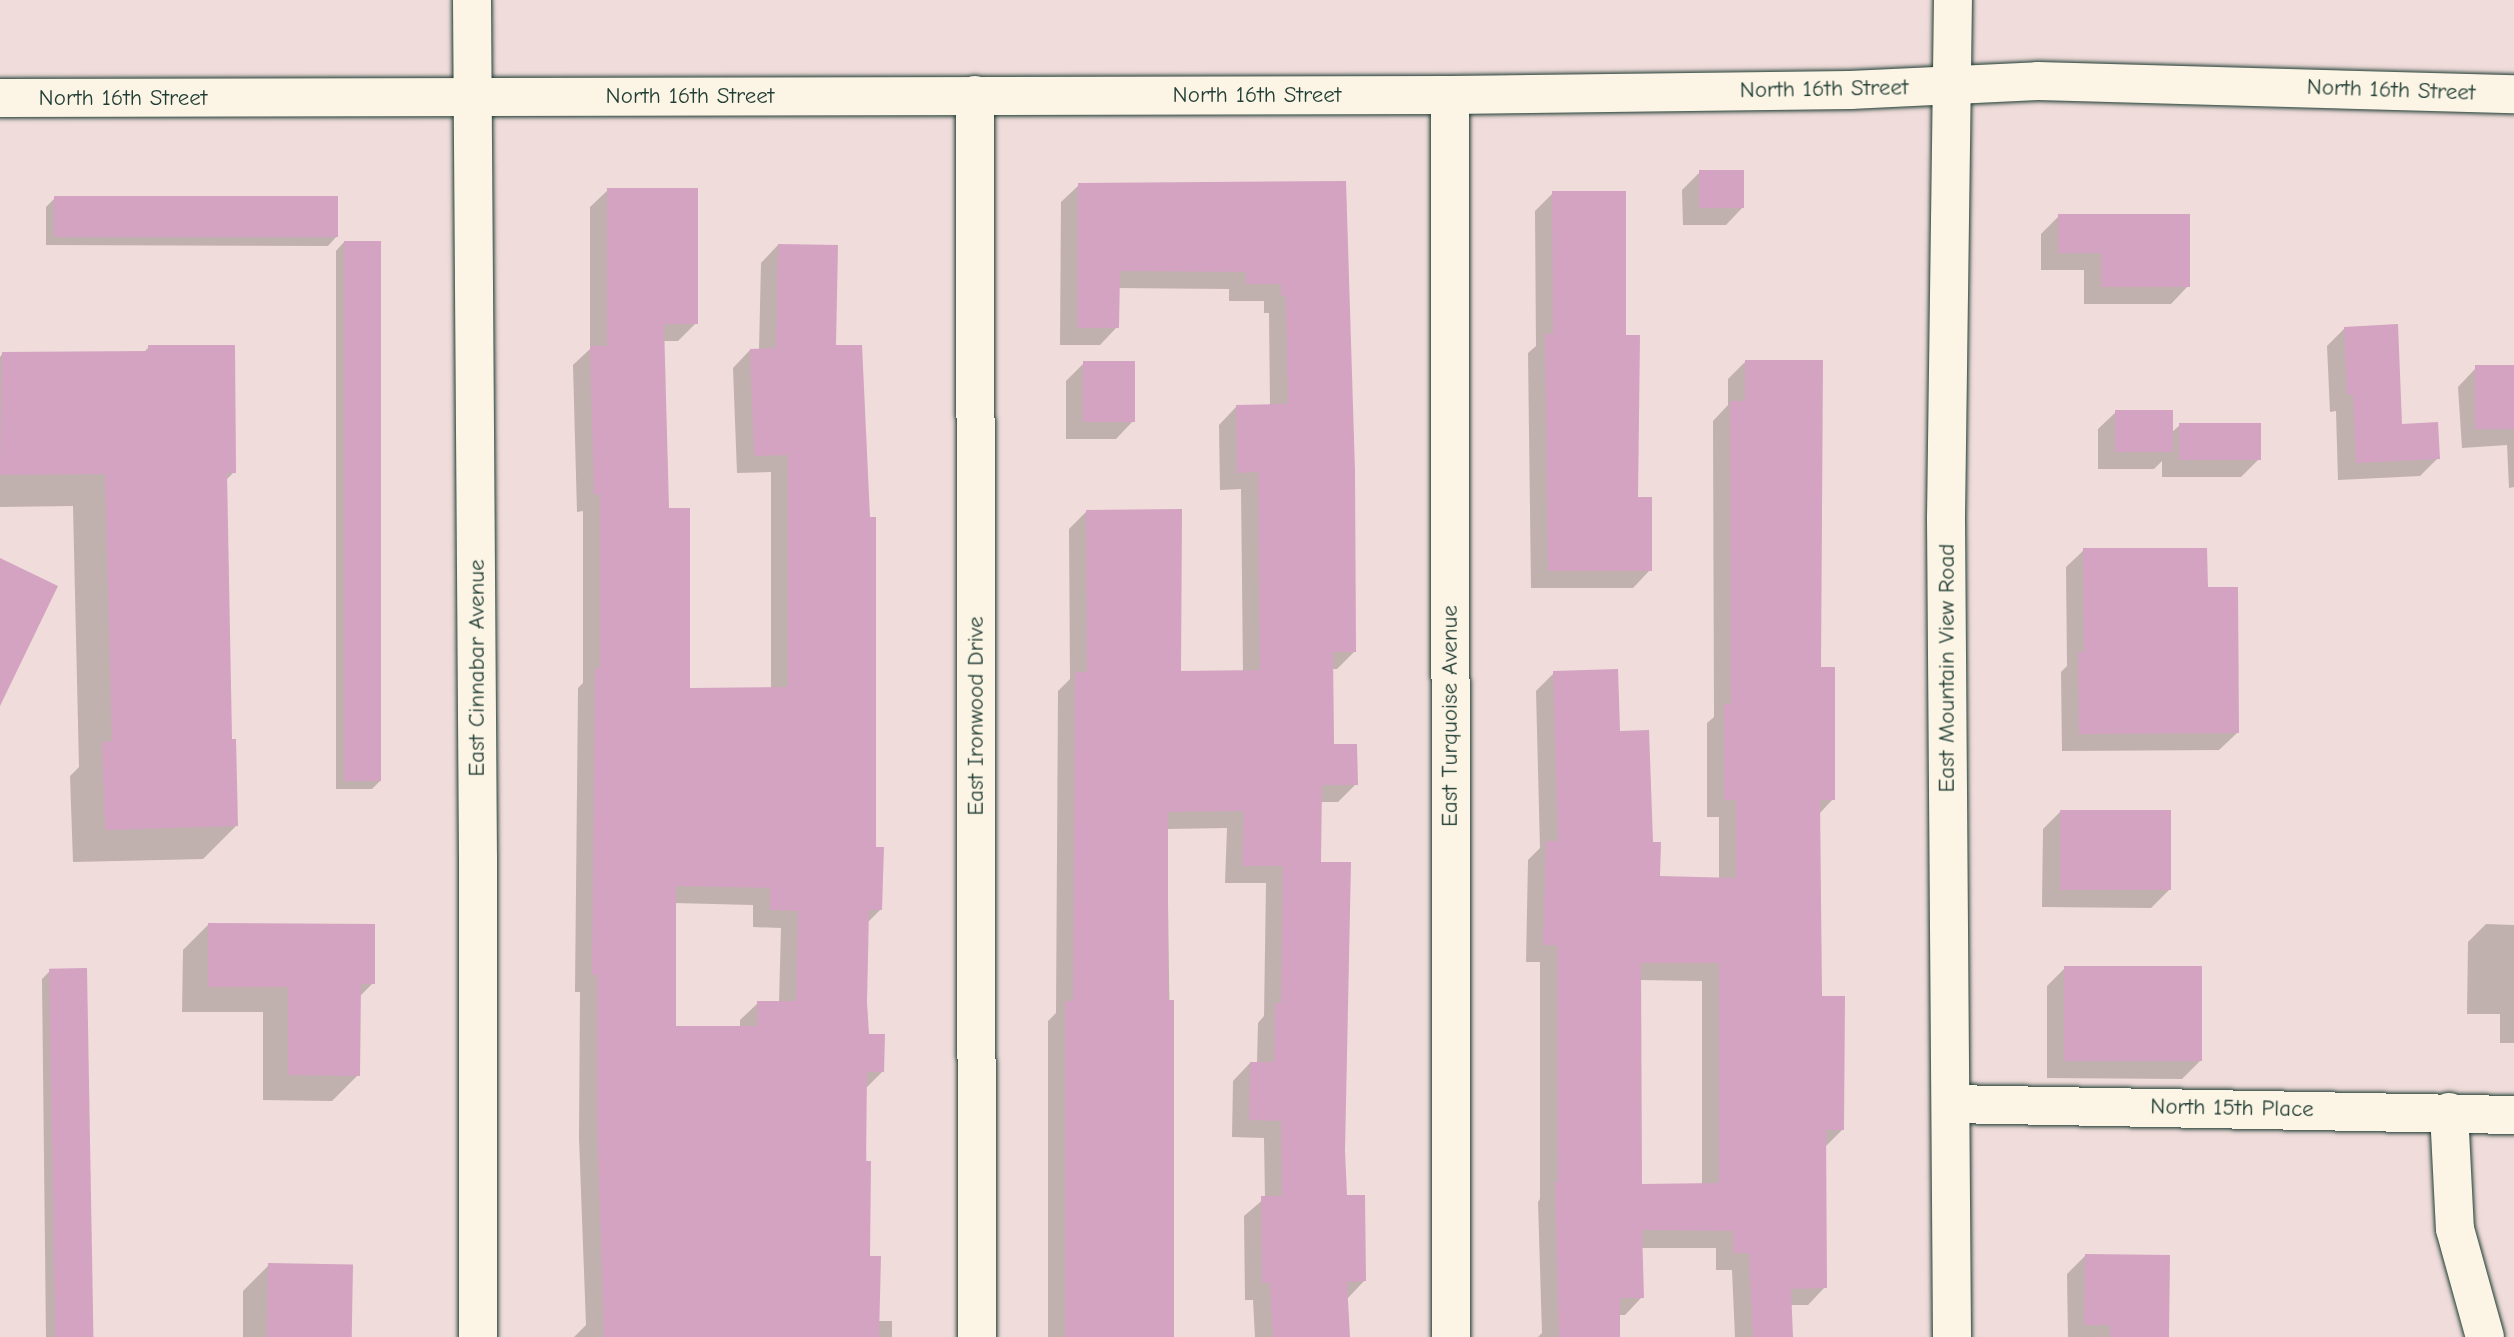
<!DOCTYPE html>
<html>
<head>
<meta charset="utf-8">
<style>
  body { margin:0 }
  #map { position:relative; width:2514px; height:1337px; overflow:hidden; background:#f0dcda; font-family:"Comic Neue",sans-serif }
  div>[style] { position:absolute }
  .shadow>* { inset:0; background:#0003 }
  .building>* { inset:0; background:#d3a3c1; transform-origin:0 0 }
  .roads { filter:drop-shadow(0 0 2px #1f3d34) drop-shadow(0 0 2px #1f3d34) }
  .minor>* { height:38px; margin:-19px; padding:0 19px; transform-origin:19px; border-radius:19px; background:#fcf5e5 }
  span { translate:-50% -50%; white-space:nowrap; text-align:center; line-height:1.15; -webkit-text-stroke:6px #fcf5e5; paint-order:stroke }
  .street-label { font-size:23px; color:#1f3d34 }
</style>
</head>
<body>
<div id="map">
  <div class="shadow">
    <i style="clip-path:polygon(1700px 172px,1743px 207px,1726px 225px,1683px 225px,1682px 190px)"></i>
    <i style="clip-path:polygon(1345px 183px,1354px 652px,1337px 669px,1332px 669px,1332px 746px,1356px 784px,1338px 802px,1320px 802px,1319px 864px,1345px 1197px,1364px 1281px,1347px 1299px,1349px 1337px,1255px 1337px,1253px 1300px,1245px 1300px,1244px 1216px,1265px 1198px,1264px 1138px,1232px 1137px,1233px 1081px,1250px 1063px,1257px 1063px,1258px 1023px,1264px 1016px,1266px 883px,1225px 883px,1227px 828px,1167px 829px,1174px 1337px,1048px 1337px,1048px 1021px,1056px 1013px,1058px 691px,1070px 679px,1069px 529px,1087px 511px,1179px 673px,1243px 672px,1241px 489px,1220px 490px,1219px 425px,1236px 407px,1270px 407px,1269px 313px,1264px 313px,1264px 301px,1229px 301px,1229px 289px,1118px 288px,1117px 327px,1100px 345px,1060px 345px,1061px 202px,1079px 185px)"></i>
    <i style="clip-path:polygon(evenodd,608px 190px,696px 323px,678px 341px,662px 341px,667px 510px,688px 689px,771px 689px,771px 472px,737px 473px,733px 368px,750px 350px,759px 350px,761px 263px,778px 245px,834px 347px,881px 909px,867px 923px,867px 1036px,883px 1071px,865px 1089px,868px 1257px,877px 1321px,892px 1321px,892px 1337px,574px 1337px,586px 1325px,579px 1138px,580px 992px,575px 992px,578px 688px,583px 683px,583px 511px,577px 512px,573px 365px,590px 349px,590px 207px,608px 190px,674px 903px,753px 905px,753px 927px,781px 928px,779px 1003px,758px 1003px,740px 1020px,740px 1028px,674px 1028px,674px 903px)"></i>
    <i style="clip-path:polygon(1553px 193px,1625px 337px,1636px 498px,1650px 570px,1633px 588px,1531px 588px,1528px 353px,1536px 346px,1535px 211px)"></i>
    <i style="clip-path:polygon(55px 198px,336px 237px,328px 246px,46px 245px,46px 207px)"></i>
    <i style="clip-path:polygon(2059px 216px,2188px 286px,2171px 304px,2084px 304px,2084px 270px,2041px 270px,2041px 234px)"></i>
    <i style="clip-path:polygon(344px 242px,381px 780px,372px 789px,336px 789px,336px 251px)"></i>
    <i style="clip-path:polygon(2345px 328px,2400px 426px,2438px 458px,2420px 476px,2338px 480px,2336px 411px,2330px 412px,2327px 346px)"></i>
    <i style="clip-path:polygon(149px 347px,234px 472px,225px 481px,230px 741px,236px 826px,203px 859px,73px 862px,70px 776px,79px 767px,73px 506px,0 507px,0 357px,3px 353px,143px 353px)"></i>
    <i style="clip-path:polygon(evenodd,1746px 361px,1819px 669px,1833px 799px,1819px 814px,1820px 997px,1842px 1130px,1824px 1148px,1825px 1287px,1808px 1305px,1790px 1305px,1791px 1337px,1735px 1337px,1732px 1270px,1716px 1270px,1716px 1248px,1641px 1248px,1642px 1297px,1625px 1315px,1619px 1315px,1618px 1337px,1538px 1337px,1542px 1333px,1538px 1202px,1540px 1199px,1540px 962px,1526px 962px,1528px 860px,1540px 848px,1536px 691px,1554px 673px,1618px 733px,1659px 878px,1719px 879px,1719px 817px,1707px 817px,1707px 723px,1714px 717px,1713px 421px,1728px 405px,1728px 379px,1746px 361px,1640px 980px,1702px 981px,1702px 1185px,1640px 1185px,1640px 980px)"></i>
    <i style="clip-path:polygon(1084px 363px,1133px 421px,1116px 439px,1066px 439px,1066px 381px)"></i>
    <i style="clip-path:polygon(2514px 367px,2514px 487px,2509px 488px,2507px 445px,2462px 448px,2458px 387px,2475px 369px)"></i>
    <i style="clip-path:polygon(2116px 412px,2171px 433px,2180px 425px,2259px 459px,2241px 477px,2162px 477px,2162px 461px,2154px 469px,2098px 469px,2098px 429px)"></i>
    <i style="clip-path:polygon(2084px 550px,2206px 589px,2237px 733px,2219px 750px,2062px 751px,2061px 672px,2067px 666px,2066px 567px)"></i>
    <i style="clip-path:polygon(2061px 811px,2169px 890px,2151px 908px,2042px 907px,2043px 829px)"></i>
    <i style="clip-path:polygon(209px 924px,373px 983px,359px 997px,358px 1075px,332px 1101px,263px 1100px,263px 1012px,182px 1012px,183px 950px)"></i>
    <i style="clip-path:polygon(2486px 924px,2514px 925px,2514px 1043px,2500px 1043px,2500px 1014px,2467px 1014px,2468px 942px)"></i>
    <i style="clip-path:polygon(2065px 968px,2200px 1061px,2182px 1079px,2047px 1078px,2047px 986px)"></i>
    <i style="clip-path:polygon(50px 971px,90px 1337px,46px 1337px,42px 979px)"></i>
    <i style="clip-path:polygon(2085px 1256px,2167px 1337px,2068px 1337px,2067px 1274px)"></i>
    <i style="clip-path:polygon(269px 1265px,350px 1337px,243px 1337px,243px 1291px)"></i>
  </div>
  <div class="building">
    <i style="left:1699px;top:170px;width:45px;height:38px"></i>
    <i style="clip-path:polygon(1346px 181px,1355px 471px,1356px 652px,1333px 652px,1334px 744px,1357px 744px,1358px 785px,1322px 785px,1321px 862px,1351px 862px,1345px 1151px,1347px 1195px,1365px 1195px,1366px 1281px,1347px 1282px,1350px 1337px,1273px 1337px,1270px 1283px,1262px 1283px,1261px 1196px,1282px 1196px,1281px 1121px,1249px 1120px,1250px 1062px,1274px 1062px,1275px 1003px,1281px 1003px,1283px 866px,1242px 866px,1244px 811px,1168px 812px,1168px 1000px,1174px 1000px,1174px 1337px,1065px 1337px,1065px 1001px,1073px 1001px,1075px 672px,1087px 672px,1086px 510px,1182px 509px,1181px 671px,1260px 670px,1258px 472px,1237px 473px,1236px 405px,1288px 404px,1286px 296px,1281px 296px,1281px 284px,1246px 284px,1246px 272px,1120px 271px,1119px 328px,1077px 328px,1078px 183px)"></i>
    <i style="clip-path:polygon(evenodd,607px 188px,698px 188px,698px 324px,664px 324px,669px 508px,690px 508px,690px 688px,788px 687px,788px 455px,754px 456px,750px 349px,776px 348px,778px 244px,838px 245px,836px 345px,862px 345px,870px 517px,876px 517px,876px 847px,884px 847px,882px 910px,869px 910px,867px 1002px,869px 1034px,885px 1034px,884px 1072px,867px 1072px,866px 1161px,871px 1161px,870px 1256px,881px 1256px,879px 1337px,604px 1337px,597px 1119px,597px 975px,592px 975px,595px 668px,600px 668px,600px 494px,594px 495px,590px 346px,607px 346px,607px 188px,676px 886px,770px 888px,770px 910px,798px 911px,796px 1001px,757px 1001px,757px 1026px,676px 1026px,676px 886px)"></i>
    <i style="clip-path:polygon(1552px 191px,1626px 191px,1626px 335px,1640px 335px,1638px 497px,1652px 497px,1652px 571px,1548px 571px,1545px 334px,1553px 334px)"></i>
    <i style="left:54px;top:196px;width:284px;height:41px"></i>
    <i style="clip-path:polygon(2058px 214px,2190px 214px,2190px 287px,2101px 287px,2101px 253px,2058px 253px)"></i>
    <i style="left:344px;top:241px;width:37px;height:540px"></i>
    <i style="clip-path:polygon(2398px 324px,2402px 424px,2438px 422px,2440px 459px,2356px 463px,2353px 394px,2347px 395px,2344px 327px)"></i>
    <i style="clip-path:polygon(148px 345px,235px 345px,236px 473px,227px 473px,232px 739px,236px 739px,238px 826px,105px 830px,102px 742px,112px 741px,105px 474px,0 475px,2px 352px,148px 351px)"></i>
    <i style="clip-path:polygon(evenodd,1745px 360px,1823px 360px,1821px 667px,1835px 667px,1835px 800px,1820px 800px,1822px 996px,1845px 996px,1844px 1130px,1826px 1130px,1827px 1288px,1791px 1289px,1793px 1337px,1753px 1337px,1749px 1253px,1733px 1253px,1733px 1231px,1642px 1230px,1644px 1298px,1620px 1298px,1620px 1337px,1559px 1337px,1555px 1182px,1558px 1182px,1557px 945px,1543px 945px,1546px 841px,1558px 841px,1553px 671px,1618px 669px,1620px 731px,1649px 730px,1653px 842px,1661px 842px,1660px 876px,1736px 878px,1736px 800px,1724px 800px,1724px 704px,1731px 704px,1730px 401px,1745px 401px,1745px 360px,1641px 963px,1719px 963px,1719px 1183px,1642px 1184px,1641px 963px)"></i>
    <i style="left:1083px;top:361px;width:52px;height:61px"></i>
    <i style="left:2514px;top:365px;width:64px;height:39px;rotate:90deg"></i>
    <i style="left:2115px;top:410px;width:58px;height:42px"></i>
    <i style="left:2179px;top:423px;width:82px;height:37px"></i>
    <i style="clip-path:polygon(2083px 548px,2207px 548px,2208px 587px,2238px 587px,2239px 733px,2079px 734px,2078px 652px,2084px 652px)"></i>
    <i style="clip-path:polygon(0 558px,58px 586px,0 706px)"></i>
    <i style="left:2060px;top:810px;width:111px;height:80px"></i>
    <i style="clip-path:polygon(208px 923px,375px 924px,375px 984px,361px 984px,360px 1076px,288px 1075px,288px 987px,208px 987px)"></i>
    <i style="left:2064px;top:966px;width:138px;height:95px"></i>
    <i style="left:87px;top:968px;width:369px;height:38px;rotate:89deg"></i>
    <i style="clip-path:polygon(2085px 1254px,2170px 1255px,2169px 1337px,2110px 1337px,2110px 1325px,2084px 1325px)"></i>
    <i style="left:268px;top:1263px;width:85px;height:74px;rotate:1deg"></i>
  </div>
  <div class="roads">
    <div class="minor">
      <i style="left:472px;top:0;width:858px;rotate:89.6deg"></i>
      <i style="left:478px;top:858px;width:479px;rotate:90deg"></i>
      <i style="left:975px;top:95px;width:1242px;rotate:89.91deg"></i>
      <i style="left:1450px;top:95px;width:1242px;rotate:89.95deg"></i>
      <i style="left:0;top:98px;width:1450px;rotate:-0.12deg"></i>
      <i style="left:1450px;top:95px;width:400px;rotate:-0.7deg"></i>
      <i style="left:1850px;top:90px;width:188px;rotate:-2.7deg"></i>
      <i style="left:2038px;top:81px;width:476px;rotate:1.6deg"></i>
      <i style="left:1951px;top:1104px;width:563px;rotate:1.12deg"></i>
      <i style="left:2449px;top:1112px;width:117px;rotate:87.1deg"></i>
      <i style="left:2455px;top:1229px;width:112px;rotate:74.5deg"></i>
      <i style="left:1952px;top:1337px;width:819px;rotate:-90.42deg"></i>
      <i style="left:1946px;top:518px;width:518px;rotate:-89.23deg"></i>
    </div>
  </div>
  <div class="street-label">
    <span style="left:1824px;top:89px;rotate:-1deg">North 16th Street</span>
    <span style="left:2391px;top:90px;rotate:2deg">North 16th Street</span>
    <span style="left:1257px;top:95px">North 16th Street</span>
    <span style="left:690px;top:96px">North 16th Street</span>
    <span style="left:123px;top:98px">North 16th Street</span>
    <span style="left:477px;top:668px;rotate:-90deg">East Cinnabar Avenue</span>
    <span style="left:1947px;top:668px;rotate:-90deg">East Mountain View Road</span>
    <span style="left:976px;top:716px;rotate:-90deg">East Ironwood Drive</span>
    <span style="left:1450px;top:716px;rotate:-90deg">East Turquoise Avenue</span>
    <span style="left:2232px;top:1108px;rotate:1deg">North 15th Place</span>
  </div>
</div>
</body>
</html>
